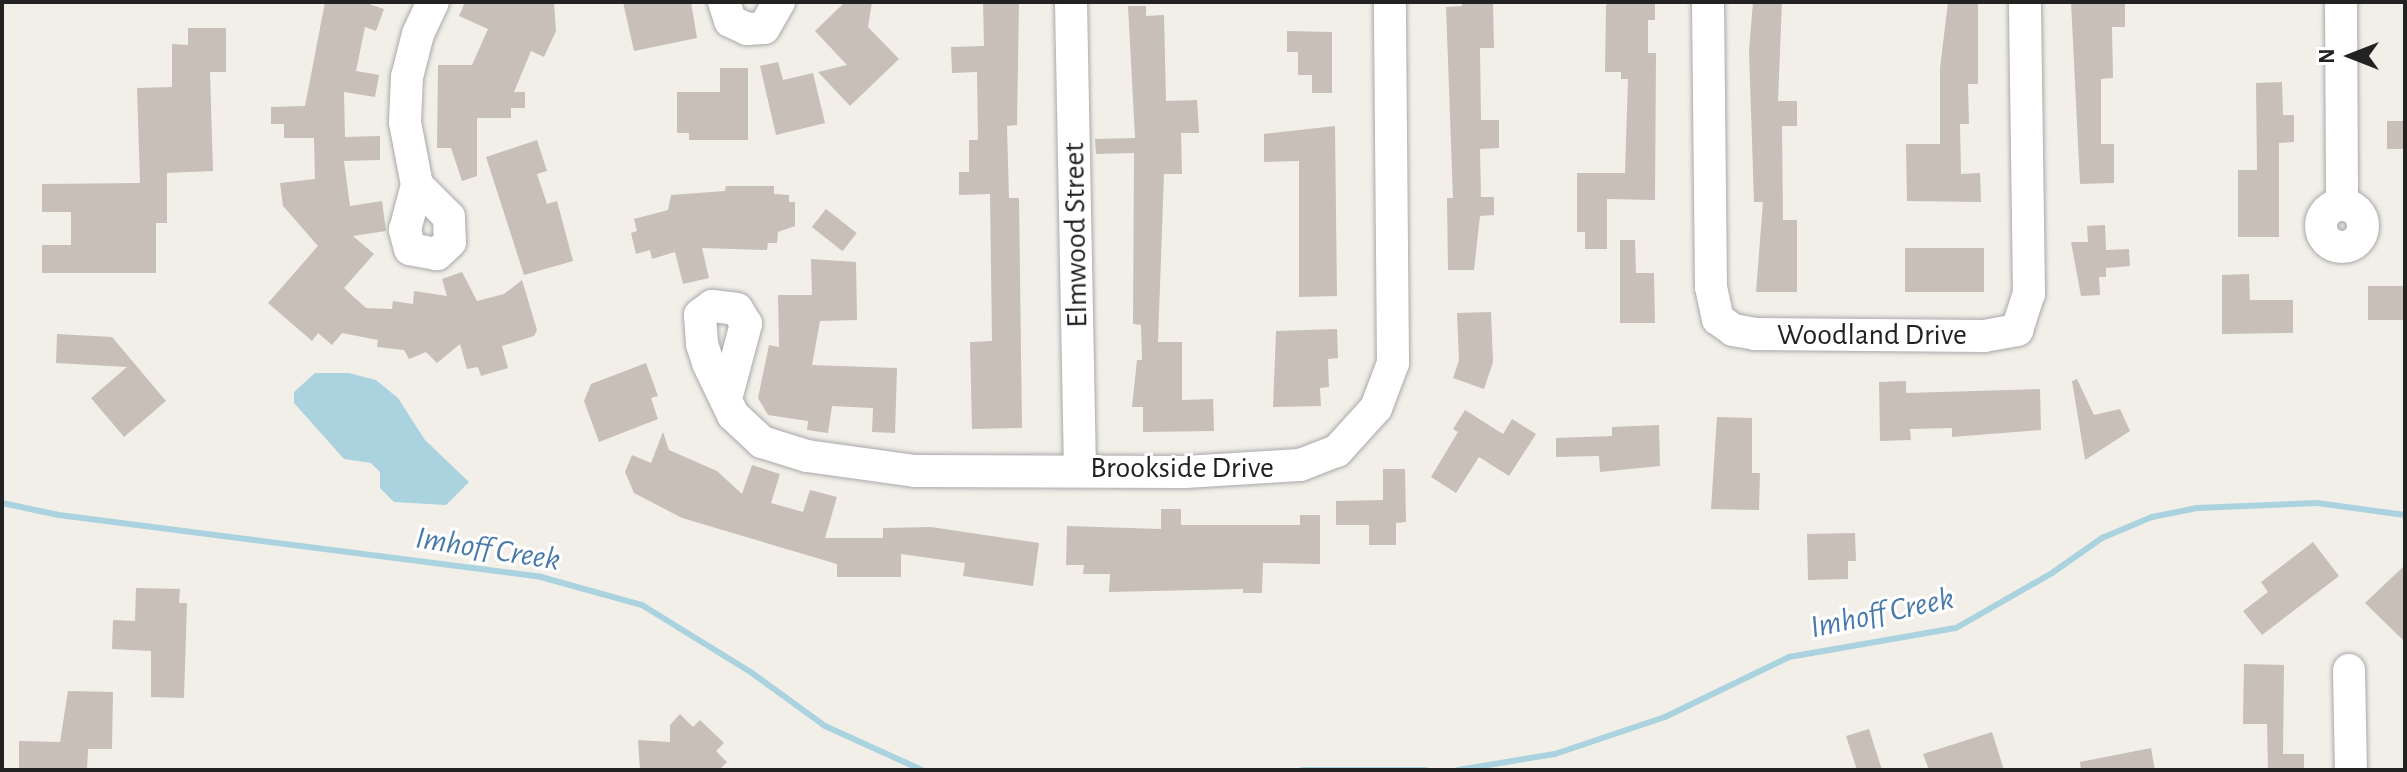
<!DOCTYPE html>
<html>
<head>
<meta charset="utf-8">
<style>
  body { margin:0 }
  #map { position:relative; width:2407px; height:772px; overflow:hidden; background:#f2efe9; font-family:"Alegreya Sans",sans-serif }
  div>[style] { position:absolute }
  .water>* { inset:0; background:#aad3df }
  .stream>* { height:6px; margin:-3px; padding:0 3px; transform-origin:3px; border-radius:3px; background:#aad3df }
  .building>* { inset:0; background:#c7bfb8; transform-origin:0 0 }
  .roads { filter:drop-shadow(0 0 2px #a9a9a9) drop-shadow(0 0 2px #a9a9a9) }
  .minor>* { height:32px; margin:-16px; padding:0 16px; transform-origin:16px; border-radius:16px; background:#fff }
  .minor>.ring { margin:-16px; padding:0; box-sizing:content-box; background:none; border:32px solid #fff; border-radius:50% }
  span { translate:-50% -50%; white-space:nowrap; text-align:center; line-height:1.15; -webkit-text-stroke:6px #fff; paint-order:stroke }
  .street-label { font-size:30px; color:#222 }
  .water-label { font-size:32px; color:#4a7aab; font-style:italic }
  .frame { position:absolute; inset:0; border:4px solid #222; pointer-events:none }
  .north { position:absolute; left:2311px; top:16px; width:80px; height:80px; -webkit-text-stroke:6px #fff; paint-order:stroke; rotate:270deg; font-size:22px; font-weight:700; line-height:32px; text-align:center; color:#222 }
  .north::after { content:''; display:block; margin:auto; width:28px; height:36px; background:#222; clip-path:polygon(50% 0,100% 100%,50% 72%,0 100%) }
</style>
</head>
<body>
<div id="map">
  <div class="water">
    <i style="clip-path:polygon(315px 373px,349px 373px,376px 380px,398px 398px,425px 440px,469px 482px,446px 505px,394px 502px,380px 488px,380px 472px,371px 463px,344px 459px,294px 403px,294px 392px)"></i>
  </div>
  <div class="stream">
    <i style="left:2px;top:503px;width:58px;rotate:11.9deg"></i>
    <i style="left:59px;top:515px;width:486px;rotate:7.3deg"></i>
    <i style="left:541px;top:577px;width:105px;rotate:15.5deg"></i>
    <i style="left:642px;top:605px;width:129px;rotate:31.7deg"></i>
    <i style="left:752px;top:673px;width:90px;rotate:36deg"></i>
    <i style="left:825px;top:726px;width:107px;rotate:24.4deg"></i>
    <i style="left:1302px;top:770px;width:124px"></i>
    <i style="left:1458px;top:770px;width:98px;rotate:-9.4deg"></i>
    <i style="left:1555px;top:754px;width:116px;rotate:-18.6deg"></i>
    <i style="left:1665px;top:717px;width:138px;rotate:-25.8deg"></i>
    <i style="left:1789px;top:657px;width:169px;rotate:-9.9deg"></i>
    <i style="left:1956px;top:628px;width:111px;rotate:-29.8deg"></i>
    <i style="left:2052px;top:573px;width:61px;rotate:-35deg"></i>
    <i style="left:2102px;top:538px;width:54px;rotate:-22.8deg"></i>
    <i style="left:2152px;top:517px;width:46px;rotate:-11.3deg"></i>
    <i style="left:2197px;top:508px;width:120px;rotate:-2.4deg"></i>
    <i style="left:2317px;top:503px;width:89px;rotate:7.8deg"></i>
  </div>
  <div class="building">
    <i style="clip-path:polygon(325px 2px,363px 2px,384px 9px,376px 31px,365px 27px,356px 71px,379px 75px,375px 97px,344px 92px,345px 137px,380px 136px,380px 160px,344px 161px,350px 206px,382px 201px,386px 231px,353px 236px,374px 254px,344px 288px,366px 308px,392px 309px,393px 301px,413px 304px,414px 291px,447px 296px,442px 279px,462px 272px,477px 301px,504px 294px,522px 280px,537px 330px,534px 336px,502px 346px,508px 368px,481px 376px,478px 367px,467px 369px,460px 344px,437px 363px,426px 352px,409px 359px,404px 350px,377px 347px,378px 340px,342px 333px,332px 345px,318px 333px,312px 341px,268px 303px,318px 246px,283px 206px,280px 183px,315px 179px,314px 138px,284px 138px,284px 124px,271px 124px,271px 107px,305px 106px)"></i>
    <i style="clip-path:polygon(465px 2px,554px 2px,556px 31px,544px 57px,531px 51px,514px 92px,525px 92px,525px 108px,511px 108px,511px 118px,477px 118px,477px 176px,462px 181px,451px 148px,437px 148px,438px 65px,472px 65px,488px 29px,459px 16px)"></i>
    <i style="clip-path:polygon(623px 2px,691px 2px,697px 38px,634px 51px)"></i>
    <i style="clip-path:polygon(845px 2px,872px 2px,868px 27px,899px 59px,850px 106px,818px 72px,847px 65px,815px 31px)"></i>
    <i style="clip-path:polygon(983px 2px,1019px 2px,1017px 125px,1007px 126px,1009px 198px,1019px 198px,1022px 428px,972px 429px,970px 342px,992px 341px,990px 194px,959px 195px,959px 172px,969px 172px,969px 140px,978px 140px,977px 72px,952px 73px,951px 47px,984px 46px)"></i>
    <i style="clip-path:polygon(1462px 2px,1493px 2px,1494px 48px,1480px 48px,1481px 120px,1499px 120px,1499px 148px,1480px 149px,1481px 197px,1494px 197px,1494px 215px,1480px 216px,1474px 270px,1448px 270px,1447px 198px,1453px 198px,1446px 7px,1462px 6px)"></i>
    <i style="clip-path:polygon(1611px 2px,1655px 2px,1655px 20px,1648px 20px,1648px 53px,1656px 53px,1655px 200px,1607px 199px,1607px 249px,1585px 249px,1585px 232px,1577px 232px,1577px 173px,1625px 173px,1628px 79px,1621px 79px,1621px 72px,1605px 72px,1606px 5px)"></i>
    <i style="clip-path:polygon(1753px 2px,1782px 2px,1778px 101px,1797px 101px,1797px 126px,1782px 126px,1783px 220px,1797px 220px,1797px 292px,1756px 292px,1763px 202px,1754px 202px,1749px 51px)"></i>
    <i style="clip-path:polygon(1948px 2px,1978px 2px,1978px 84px,1968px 84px,1969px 124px,1960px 124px,1961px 174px,1980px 173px,1981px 202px,1907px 201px,1906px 144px,1940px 144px,1940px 68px)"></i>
    <i style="clip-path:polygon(2071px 2px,2125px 2px,2125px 27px,2112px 27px,2113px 78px,2101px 79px,2101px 144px,2114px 144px,2114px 183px,2080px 184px)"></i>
    <i style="clip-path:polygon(1128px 6px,1146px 6px,1146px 16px,1164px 15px,1166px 101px,1197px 100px,1199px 133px,1181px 133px,1182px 174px,1164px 174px,1158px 342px,1182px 342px,1182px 400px,1213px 399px,1214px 431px,1143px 432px,1143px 407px,1132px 407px,1137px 360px,1142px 360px,1141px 325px,1133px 324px,1134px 153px,1096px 154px,1095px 139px,1135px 138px)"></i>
    <i style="clip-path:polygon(188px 28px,226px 28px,226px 72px,210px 72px,213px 171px,167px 173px,167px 223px,156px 223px,156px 273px,42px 273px,42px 245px,71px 245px,71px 212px,42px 212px,42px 184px,140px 183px,137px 88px,172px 87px,172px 44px,188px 45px)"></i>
    <i style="clip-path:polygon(1287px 31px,1332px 32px,1332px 93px,1312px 93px,1312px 75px,1298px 75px,1298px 52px,1287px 52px)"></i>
    <i style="clip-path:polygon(778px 62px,783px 80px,813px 73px,825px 123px,776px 135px,760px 66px)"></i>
    <i style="clip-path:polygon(720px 68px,748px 68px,748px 140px,689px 140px,689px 133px,677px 133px,677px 92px,720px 92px)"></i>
    <i style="clip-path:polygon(2282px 82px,2283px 115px,2294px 115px,2294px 142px,2279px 143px,2279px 237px,2238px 237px,2238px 170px,2257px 170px,2256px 83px)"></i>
    <i style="left:2387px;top:121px;width:18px;height:28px"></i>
    <i style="clip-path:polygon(1335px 126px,1337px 296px,1299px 297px,1299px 161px,1264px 162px,1264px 134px)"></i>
    <i style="clip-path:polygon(537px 140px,547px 171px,537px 174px,547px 204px,557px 201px,573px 261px,524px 275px,486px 157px)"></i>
    <i style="clip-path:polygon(726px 186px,774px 186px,774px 194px,789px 195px,789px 202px,795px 202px,795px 226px,778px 232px,777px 243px,768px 243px,767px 250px,702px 248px,709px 278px,683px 284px,675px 252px,652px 259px,650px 250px,636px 254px,631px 233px,637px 231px,634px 219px,668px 210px,671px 195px,725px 191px)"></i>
    <i style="left:826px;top:209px;width:39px;height:23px;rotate:38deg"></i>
    <i style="clip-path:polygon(2105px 225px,2106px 250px,2129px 249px,2130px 266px,2106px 268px,2106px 277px,2099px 277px,2100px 295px,2081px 296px,2071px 242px,2088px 242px,2087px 226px)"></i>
    <i style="clip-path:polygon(1620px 240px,1635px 240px,1636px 273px,1654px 273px,1655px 323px,1620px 323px)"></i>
    <i style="left:1905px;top:248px;width:79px;height:44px"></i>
    <i style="clip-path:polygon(811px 259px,856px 262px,857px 320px,820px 321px,812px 365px,897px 368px,895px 433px,872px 432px,873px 408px,832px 406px,828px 433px,807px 430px,808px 421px,768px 415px,758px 398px,769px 345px,779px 347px,778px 295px,812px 295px)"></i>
    <i style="clip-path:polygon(2249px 274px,2250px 300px,2293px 300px,2293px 333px,2222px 334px,2222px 275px)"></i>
    <i style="left:2368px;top:286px;width:37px;height:34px"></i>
    <i style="clip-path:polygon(1491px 312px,1493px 362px,1484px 389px,1453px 378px,1459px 360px,1457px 313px)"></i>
    <i style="clip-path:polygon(1337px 329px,1338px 358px,1328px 359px,1329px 387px,1320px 388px,1321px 406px,1273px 407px,1276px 331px)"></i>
    <i style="clip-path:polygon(57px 334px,112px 337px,166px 401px,124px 437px,91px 398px,127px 367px,56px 363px)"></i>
    <i style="clip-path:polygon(646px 363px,658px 396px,651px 398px,658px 419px,599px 442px,584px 401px,591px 384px)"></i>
    <i style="clip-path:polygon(2077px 379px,2094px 415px,2120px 409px,2130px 431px,2085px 460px,2072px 381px)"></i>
    <i style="clip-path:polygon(1906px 381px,1906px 393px,2040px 389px,2041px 430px,1952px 437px,1952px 428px,1910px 429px,1911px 440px,1880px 441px,1879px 382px)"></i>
    <i style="clip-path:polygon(1465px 410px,1503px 434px,1512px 419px,1536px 434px,1509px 476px,1479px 457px,1456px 493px,1431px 477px,1458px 432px,1453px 429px)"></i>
    <i style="clip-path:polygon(1717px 417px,1752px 418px,1752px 473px,1760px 473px,1759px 510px,1711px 509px)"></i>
    <i style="clip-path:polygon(1659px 425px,1660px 466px,1600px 472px,1599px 456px,1556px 457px,1556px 438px,1612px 436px,1612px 427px)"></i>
    <i style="clip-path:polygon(663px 432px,669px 450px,717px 471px,742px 494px,752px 465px,780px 474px,771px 503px,803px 512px,810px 490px,837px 497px,825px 538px,883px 538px,883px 528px,931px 527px,1039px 543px,1033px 586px,963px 576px,965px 563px,901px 554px,901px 577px,837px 577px,837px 564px,682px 518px,634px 493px,625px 472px,632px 455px,651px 463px)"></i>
    <i style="clip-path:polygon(1383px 469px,1405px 469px,1406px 522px,1396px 523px,1396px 545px,1369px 545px,1369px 525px,1336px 525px,1336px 501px,1383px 500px)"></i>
    <i style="clip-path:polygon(1161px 509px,1181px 509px,1181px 525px,1300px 525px,1300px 515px,1320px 515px,1320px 564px,1263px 563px,1262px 593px,1243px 593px,1243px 589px,1109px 592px,1110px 574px,1083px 574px,1084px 565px,1066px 565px,1067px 526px,1161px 529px)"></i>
    <i style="clip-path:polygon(1855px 533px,1856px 561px,1848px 561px,1848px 579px,1808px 580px,1807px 534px)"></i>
    <i style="clip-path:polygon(2313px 542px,2339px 576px,2262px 635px,2243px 611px,2268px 592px,2261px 582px)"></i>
    <i style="clip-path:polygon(2405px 565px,2405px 642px,2365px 603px)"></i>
    <i style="clip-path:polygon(136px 588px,180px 589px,179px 603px,187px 603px,184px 698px,151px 697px,151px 651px,112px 649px,113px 620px,135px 621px)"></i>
    <i style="clip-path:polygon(2244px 664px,2284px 665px,2283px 754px,2304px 754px,2304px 770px,2268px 770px,2267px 724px,2243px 724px)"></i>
    <i style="clip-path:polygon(68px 691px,113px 692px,112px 749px,88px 749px,87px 770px,19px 770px,19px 741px,60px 742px)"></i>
    <i style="clip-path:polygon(680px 714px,693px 727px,700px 720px,724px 743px,716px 751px,727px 762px,719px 770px,640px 770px,638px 740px,670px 742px,670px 725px)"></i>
    <i style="clip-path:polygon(1869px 729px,1882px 770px,1857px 770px,1846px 736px)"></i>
    <i style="clip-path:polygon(1992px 732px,2004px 770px,1929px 770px,1923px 754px)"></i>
    <i style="clip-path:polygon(2151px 748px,2155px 770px,2081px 770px,2080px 762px)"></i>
  </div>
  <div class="roads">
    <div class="minor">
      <i style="left:724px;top:2px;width:20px;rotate:72deg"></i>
      <i style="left:730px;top:21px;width:19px;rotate:25deg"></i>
      <i style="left:747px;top:29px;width:17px;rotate:-3deg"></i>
      <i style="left:764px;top:28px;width:30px;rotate:-60deg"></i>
      <i style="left:1071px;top:2px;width:466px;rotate:88.9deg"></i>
      <i style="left:1708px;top:2px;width:285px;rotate:89.4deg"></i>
      <i style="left:1711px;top:287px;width:33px;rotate:78deg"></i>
      <i style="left:1718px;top:319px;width:19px;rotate:36deg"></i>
      <i style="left:1733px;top:330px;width:22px;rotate:10deg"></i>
      <i style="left:1755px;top:334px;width:229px;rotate:0.5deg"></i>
      <i style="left:1984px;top:336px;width:34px;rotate:-10deg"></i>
      <i style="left:2017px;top:330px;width:38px;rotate:-72deg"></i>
      <i style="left:2029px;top:294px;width:292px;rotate:-90.8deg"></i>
      <i style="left:2341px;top:2px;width:203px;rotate:89.7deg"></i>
      <i style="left:417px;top:185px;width:45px;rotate:45deg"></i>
      <i style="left:449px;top:217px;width:25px;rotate:88deg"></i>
      <i style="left:450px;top:242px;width:18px;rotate:137deg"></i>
      <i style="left:437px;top:254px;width:27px;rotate:-170deg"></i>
      <i style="left:410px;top:249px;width:20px;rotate:-105deg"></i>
      <i style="left:405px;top:230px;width:47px;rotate:-75.1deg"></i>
      <i style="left:417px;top:185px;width:64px;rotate:-100.8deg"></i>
      <i style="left:405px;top:122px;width:45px;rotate:-87.5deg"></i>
      <i style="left:407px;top:77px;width:44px;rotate:-75.7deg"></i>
      <i style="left:418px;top:34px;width:35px;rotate:-65deg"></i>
      <i class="ring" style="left:2321px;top:205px;width:10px;height:10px"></i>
      <i style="left:726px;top:399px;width:78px;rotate:-75.1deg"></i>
      <i style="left:746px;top:324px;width:17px;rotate:-121deg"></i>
      <i style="left:737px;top:309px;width:25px;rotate:-173deg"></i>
      <i style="left:712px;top:306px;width:15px;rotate:143deg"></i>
      <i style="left:700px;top:315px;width:29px;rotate:86deg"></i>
      <i style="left:702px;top:344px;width:20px;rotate:72deg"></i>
      <i style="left:708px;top:363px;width:58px;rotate:64.3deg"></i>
      <i style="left:733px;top:415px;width:40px;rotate:43deg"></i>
      <i style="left:762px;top:442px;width:47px;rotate:17.3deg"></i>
      <i style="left:807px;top:456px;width:109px;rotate:7.9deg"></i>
      <i style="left:915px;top:471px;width:270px;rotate:0.2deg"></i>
      <i style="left:1185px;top:472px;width:115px;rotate:-3.5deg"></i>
      <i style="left:1300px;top:465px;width:40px;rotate:-21deg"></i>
      <i style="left:1337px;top:451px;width:58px;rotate:-47.8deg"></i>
      <i style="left:1376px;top:408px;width:48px;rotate:-69.3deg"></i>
      <i style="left:1393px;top:363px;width:361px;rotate:-90.5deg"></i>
      <i style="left:2349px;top:670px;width:100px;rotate:88.9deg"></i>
    </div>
  </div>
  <div class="street-label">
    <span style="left:1076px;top:235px;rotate:-91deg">Elmwood Street</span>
    <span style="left:1872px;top:335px">Woodland Drive</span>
    <span style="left:1182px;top:468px">Brookside Drive</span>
  </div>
  <div class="water-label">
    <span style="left:488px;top:549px;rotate:9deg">Imhoff Creek</span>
    <span style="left:1882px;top:613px;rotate:-12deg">Imhoff Creek</span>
  </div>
  <div class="frame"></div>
  <div class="north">N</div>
</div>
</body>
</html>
